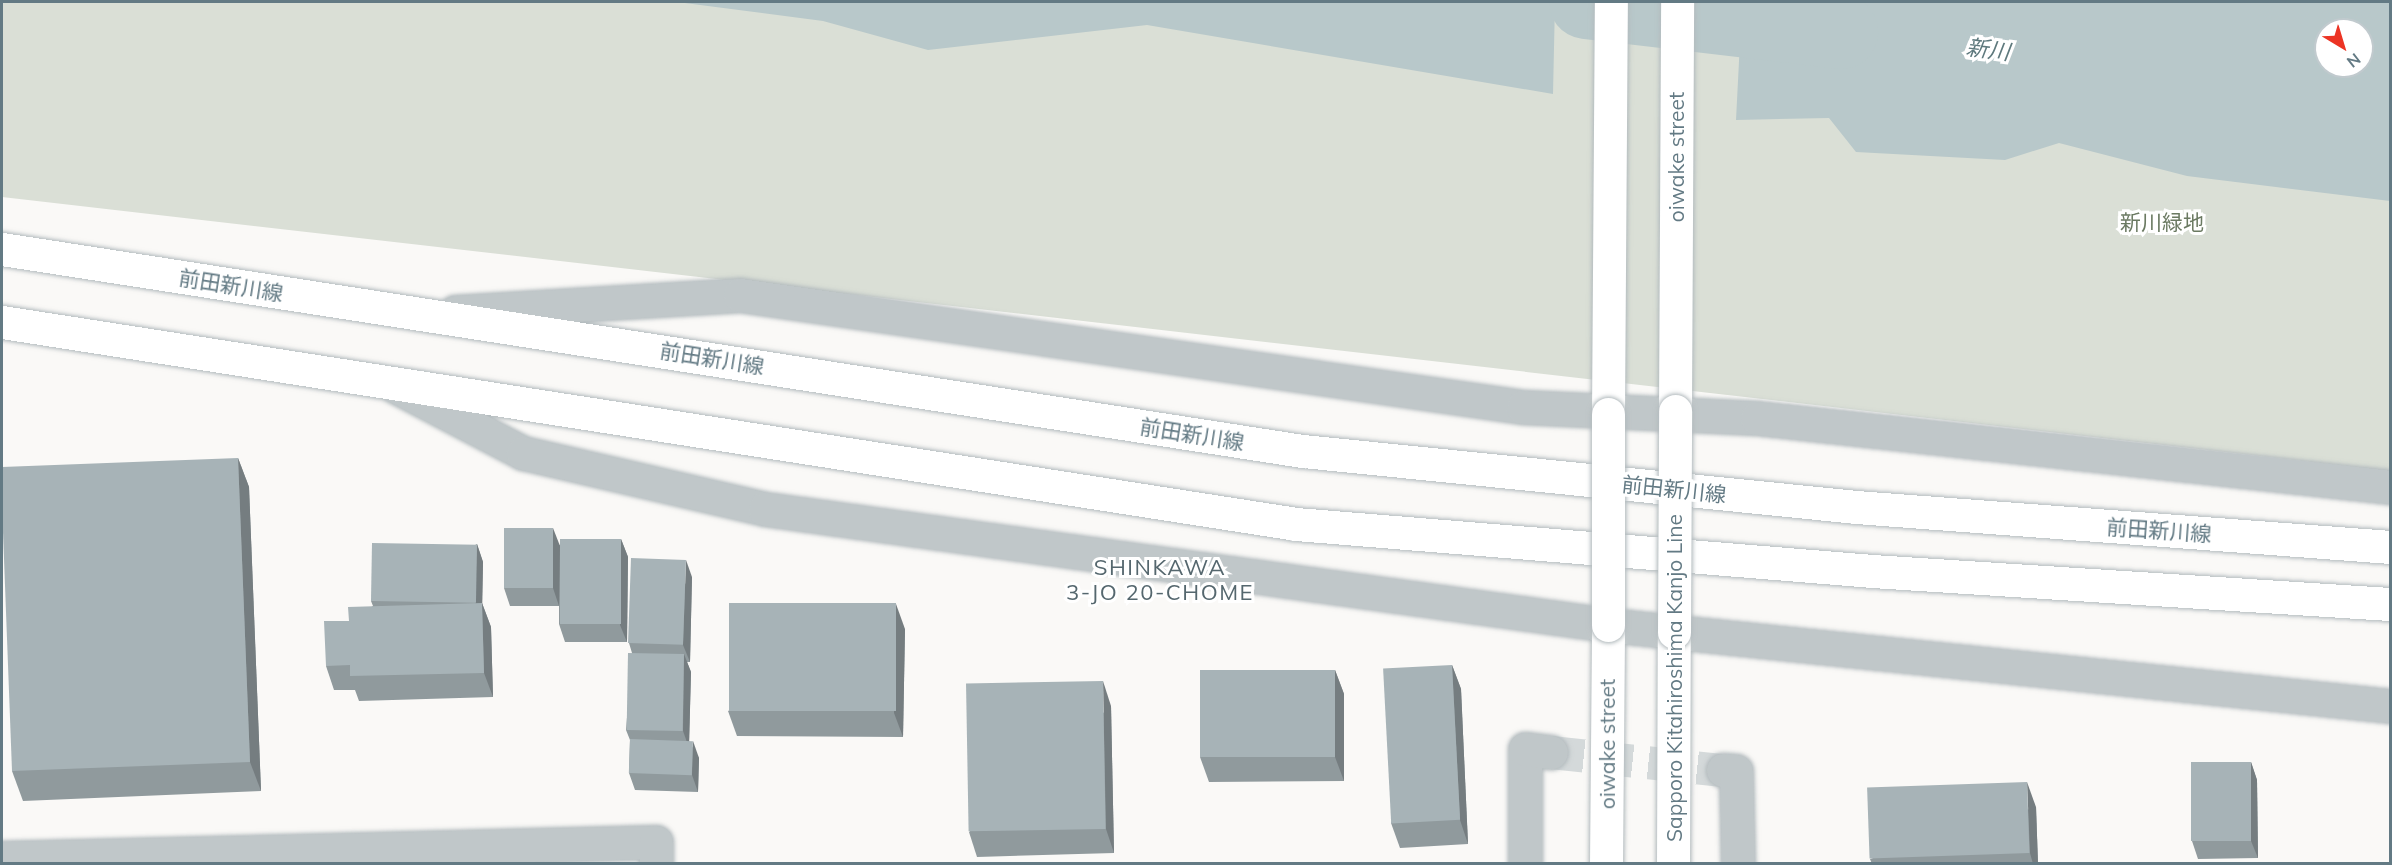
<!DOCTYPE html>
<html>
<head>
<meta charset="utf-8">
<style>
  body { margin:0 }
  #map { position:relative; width:2392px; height:865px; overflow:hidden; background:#faf9f7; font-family:Mulish,"Noto Sans JP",sans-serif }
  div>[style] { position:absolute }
  .green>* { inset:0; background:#dadfd6 }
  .water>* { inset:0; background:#b8c8ca }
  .river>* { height:74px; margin:-37px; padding:0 37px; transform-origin:37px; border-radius:37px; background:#b8c8ca }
  .street-tunnel>* { height:33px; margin-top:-16.5px; transform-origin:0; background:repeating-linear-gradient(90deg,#d4d9da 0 33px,transparent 0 49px) }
  .roads { filter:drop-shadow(0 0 2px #b3bbbe) drop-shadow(0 0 2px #b3bbbe) }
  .street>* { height:33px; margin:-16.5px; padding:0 16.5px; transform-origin:16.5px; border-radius:16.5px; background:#c0c7c9 }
  .primary>* { height:33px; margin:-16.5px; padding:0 16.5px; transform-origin:16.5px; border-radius:16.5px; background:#fff }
  .bridges { filter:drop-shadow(0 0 2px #b3bbbe) drop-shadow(0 0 2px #b3bbbe) }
  .primary-bridge>* { height:33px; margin:-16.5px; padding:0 16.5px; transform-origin:16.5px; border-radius:16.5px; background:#fff }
  .wall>* { inset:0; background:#909a9d }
  .shaded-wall>* { inset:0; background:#757d80 }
  .building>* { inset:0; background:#a7b3b7; transform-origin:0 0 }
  span { translate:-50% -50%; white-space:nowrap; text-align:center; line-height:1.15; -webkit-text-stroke:6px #fff; paint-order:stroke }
  .street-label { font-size:21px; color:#637a84 }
  .park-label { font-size:21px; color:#6b7a62 }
  .water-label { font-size:22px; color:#5e797d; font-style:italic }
  .neighbourhood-label { font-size:22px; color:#55676e; letter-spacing:1.5px }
  .frame { position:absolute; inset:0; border:3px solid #637a84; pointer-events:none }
  .north { position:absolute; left:2314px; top:18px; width:60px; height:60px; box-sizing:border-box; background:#fff; border:2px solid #c1cace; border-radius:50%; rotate:142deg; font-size:16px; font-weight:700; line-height:24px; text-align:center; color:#637a84 }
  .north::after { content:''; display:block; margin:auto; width:21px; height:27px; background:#ec3424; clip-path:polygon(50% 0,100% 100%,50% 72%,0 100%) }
</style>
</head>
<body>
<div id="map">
  <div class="green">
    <i style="clip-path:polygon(evenodd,2px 2px,2390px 2px,2390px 471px,2px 197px,2px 2px,2326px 30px,2362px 30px,2362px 66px,2326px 66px,2326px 30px)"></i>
  </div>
  <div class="water">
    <i style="clip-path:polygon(677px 2px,1555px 2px,1553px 94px,1147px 25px,928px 50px,823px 21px)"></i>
    <i style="clip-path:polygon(evenodd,1742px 2px,2390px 2px,2390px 201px,2187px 176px,2059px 143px,2005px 160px,1856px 152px,1829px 118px,1736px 120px,1742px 2px,2326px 30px,2362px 30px,2362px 66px,2326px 66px,2326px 30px)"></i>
  </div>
  <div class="river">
    <i style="left:1586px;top:2px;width:257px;rotate:6.7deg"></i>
  </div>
  <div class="street-tunnel">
    <i style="left:1551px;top:752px;width:173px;rotate:6deg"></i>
  </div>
  <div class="roads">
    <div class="street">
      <i style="left:455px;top:312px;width:286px;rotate:-3.4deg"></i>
      <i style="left:740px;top:295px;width:791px;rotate:8.14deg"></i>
      <i style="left:1523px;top:407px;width:234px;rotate:2.7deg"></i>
      <i style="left:1757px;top:418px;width:637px;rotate:6.22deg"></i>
      <i style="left:393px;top:385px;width:147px;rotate:27.6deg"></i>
      <i style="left:523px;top:453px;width:248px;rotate:13deg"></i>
      <i style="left:765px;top:509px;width:851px;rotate:7.83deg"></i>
      <i style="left:1608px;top:625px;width:786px;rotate:5.91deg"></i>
      <i style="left:1723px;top:770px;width:13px;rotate:4deg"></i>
      <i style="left:1736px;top:771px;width:93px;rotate:88.8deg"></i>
      <i style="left:2px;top:858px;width:654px;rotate:-1.4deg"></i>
      <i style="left:656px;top:842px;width:22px;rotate:90deg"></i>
      <i style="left:1525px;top:864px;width:115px;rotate:-90deg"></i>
      <i style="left:1525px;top:749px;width:26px;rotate:7deg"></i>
    </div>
    <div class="primary">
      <i style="left:2px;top:249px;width:1317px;rotate:8.83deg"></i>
      <i style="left:1303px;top:451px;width:556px;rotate:5.78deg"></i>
      <i style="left:1856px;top:507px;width:535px;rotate:4.28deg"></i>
      <i style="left:2px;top:322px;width:1310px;rotate:8.87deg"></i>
      <i style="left:1296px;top:524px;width:578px;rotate:4.66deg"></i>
      <i style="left:1872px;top:571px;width:519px;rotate:3.65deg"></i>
      <i style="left:1675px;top:411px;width:409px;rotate:-89.7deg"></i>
      <i style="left:1608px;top:414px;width:412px;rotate:-89.6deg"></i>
      <i style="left:1606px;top:864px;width:239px;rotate:-89.5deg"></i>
      <i style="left:1673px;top:864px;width:232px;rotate:-89.8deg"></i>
    </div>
  </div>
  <div class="bridges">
    <div class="primary-bridge">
      <i style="left:1608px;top:625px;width:211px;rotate:-90deg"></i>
      <i style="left:1674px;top:632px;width:221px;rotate:-89.7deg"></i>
    </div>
  </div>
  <div class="wall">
    <i style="clip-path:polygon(238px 458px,249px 487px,261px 791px,23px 801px,12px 771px)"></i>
    <i style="clip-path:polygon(621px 539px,628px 557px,627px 642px,565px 642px,559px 624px,559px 606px,510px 606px,504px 588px,559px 545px)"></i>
    <i style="clip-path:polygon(477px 544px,483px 562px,482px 603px,491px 627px,493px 697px,359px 701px,355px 690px,334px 690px,326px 666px,349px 621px,373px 606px,371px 601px)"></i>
    <i style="clip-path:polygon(692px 577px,690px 662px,687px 662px,691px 672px,689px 741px,699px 758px,698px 792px,635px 790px,629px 773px,630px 740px,626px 730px,632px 653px,629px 643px)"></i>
    <i style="clip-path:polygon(905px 629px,903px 737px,737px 736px,728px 711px)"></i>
    <i style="clip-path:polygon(1452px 665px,1461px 689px,1468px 844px,1400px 848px,1391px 823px)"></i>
    <i style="clip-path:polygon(1335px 670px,1344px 694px,1344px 781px,1209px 782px,1200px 757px)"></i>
    <i style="clip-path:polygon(1111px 706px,1114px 853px,977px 857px,969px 832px)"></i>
    <i style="clip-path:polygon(2251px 762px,2257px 780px,2258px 858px,2198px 859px,2192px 841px)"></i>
    <i style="clip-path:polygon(2036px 807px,2038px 864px,1872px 864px,1870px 859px)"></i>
  </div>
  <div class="shaded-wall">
    <i style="clip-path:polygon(238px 458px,249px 487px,261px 791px,250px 762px)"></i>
    <i style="clip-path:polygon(553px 528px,560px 546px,559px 606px,553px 588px)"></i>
    <i style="clip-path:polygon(621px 539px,628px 557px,627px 642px,620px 625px)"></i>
    <i style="clip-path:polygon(477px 544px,483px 562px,482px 619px,475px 602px)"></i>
    <i style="clip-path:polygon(686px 560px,692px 577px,690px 662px,683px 645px)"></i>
    <i style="clip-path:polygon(482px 603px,491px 627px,493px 697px,484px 673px)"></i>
    <i style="clip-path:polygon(896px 604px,905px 629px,903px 737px,894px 713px)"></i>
    <i style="clip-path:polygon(684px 654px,691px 672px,689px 748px,683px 731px)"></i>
    <i style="clip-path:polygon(1452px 665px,1461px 689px,1468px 844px,1460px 820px)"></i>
    <i style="clip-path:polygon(1335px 670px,1344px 694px,1344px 781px,1335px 757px)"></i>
    <i style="clip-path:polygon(1103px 681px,1111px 706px,1114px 853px,1106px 829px)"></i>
    <i style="clip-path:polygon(693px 741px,699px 758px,698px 792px,692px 775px)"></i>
    <i style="clip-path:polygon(2251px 762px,2257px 780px,2258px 858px,2251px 841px)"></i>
    <i style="clip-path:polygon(2027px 782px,2036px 807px,2038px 864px,2033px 864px,2030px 853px)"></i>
  </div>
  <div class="building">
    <i style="clip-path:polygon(238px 458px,250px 762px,12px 771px,2px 506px,2px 467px)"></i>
    <i style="left:504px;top:528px;width:49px;height:60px"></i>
    <i style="left:560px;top:539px;width:61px;height:85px"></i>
    <i style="left:372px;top:543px;width:105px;height:58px;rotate:1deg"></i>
    <i style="left:631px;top:558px;width:55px;height:85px;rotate:2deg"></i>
    <i style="clip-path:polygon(482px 603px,484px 673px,350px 676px,350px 665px,326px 666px,324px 621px,349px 621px,348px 607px)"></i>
    <i style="left:729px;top:603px;width:167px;height:108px"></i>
    <i style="left:628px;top:653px;width:56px;height:77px;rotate:1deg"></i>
    <i style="left:1452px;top:665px;width:155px;height:69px;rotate:87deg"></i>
    <i style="left:1200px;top:670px;width:135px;height:87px"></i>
    <i style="left:1103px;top:681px;width:148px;height:137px;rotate:89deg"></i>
    <i style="left:630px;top:739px;width:63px;height:34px;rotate:2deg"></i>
    <i style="left:2251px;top:762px;width:79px;height:60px;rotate:90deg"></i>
    <i style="left:2027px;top:782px;width:71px;height:160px;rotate:88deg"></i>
  </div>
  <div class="street-label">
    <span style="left:1676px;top:157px;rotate:-90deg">oiwake street</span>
    <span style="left:231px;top:285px;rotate:9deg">前田新川線</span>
    <span style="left:712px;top:358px;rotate:9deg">前田新川線</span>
    <span style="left:1192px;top:434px;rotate:9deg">前田新川線</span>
    <span style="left:1674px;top:489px;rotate:6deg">前田新川線</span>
    <span style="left:2159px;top:530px;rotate:4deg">前田新川線</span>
    <span style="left:1674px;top:678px;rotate:-90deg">Sapporo Kitahiroshima Kanjo Line</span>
    <span style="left:1607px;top:744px;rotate:-90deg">oiwake street</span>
  </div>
  <div class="park-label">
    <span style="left:2162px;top:222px">新川緑地</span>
  </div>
  <div class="water-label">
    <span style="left:1988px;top:50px;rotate:7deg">新川</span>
  </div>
  <div class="neighbourhood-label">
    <span style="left:1160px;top:580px">SHINKAWA<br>3-JO 20-CHOME</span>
  </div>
  <div class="frame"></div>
  <div class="north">N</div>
</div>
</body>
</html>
